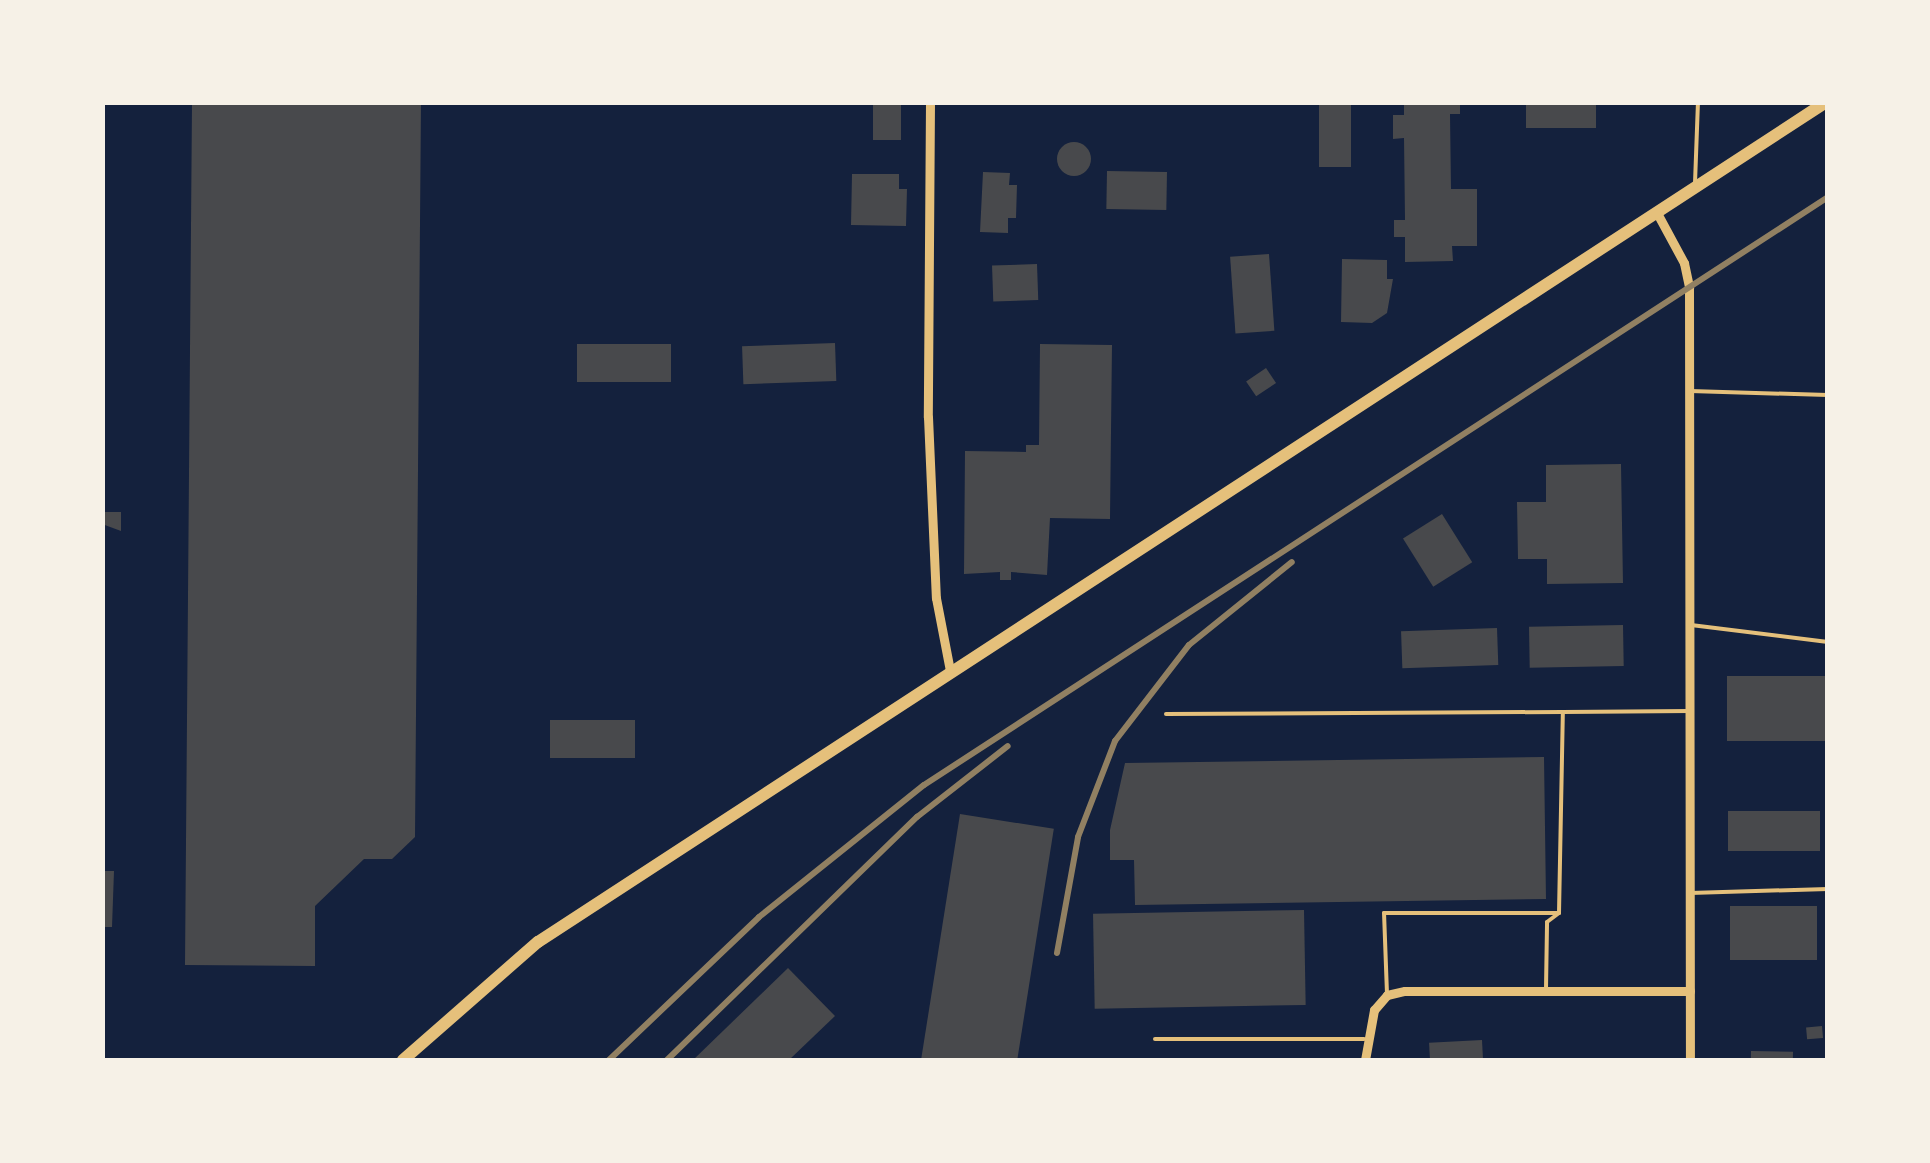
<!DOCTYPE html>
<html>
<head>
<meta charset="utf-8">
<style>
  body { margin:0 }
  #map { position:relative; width:1930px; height:1163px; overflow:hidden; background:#14213d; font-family:"Golos Text",sans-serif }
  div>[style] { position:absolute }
  .building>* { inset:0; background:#48494c; transform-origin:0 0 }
  .round { border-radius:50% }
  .service>* { height:4px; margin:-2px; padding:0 2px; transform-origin:2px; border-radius:2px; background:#e5c07b }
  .minor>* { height:9px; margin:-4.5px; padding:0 4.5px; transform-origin:4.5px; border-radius:4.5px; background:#e5c07b }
  .secondary>* { height:12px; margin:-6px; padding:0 6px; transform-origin:6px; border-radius:6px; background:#e5c07b }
  .rail>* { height:6px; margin:-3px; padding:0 3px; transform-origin:3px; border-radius:3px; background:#918062 }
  span { translate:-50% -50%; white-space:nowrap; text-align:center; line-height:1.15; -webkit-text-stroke:8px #f6f1e7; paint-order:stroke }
  .frame { position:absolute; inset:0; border:105px solid #f6f1e7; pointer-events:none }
</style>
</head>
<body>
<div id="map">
  <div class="building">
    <i style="clip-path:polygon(192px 102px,421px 102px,415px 837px,392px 859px,364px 859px,315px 906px,315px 966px,185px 965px)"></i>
    <i style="left:873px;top:102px;width:28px;height:38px"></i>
    <i style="left:1319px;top:102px;width:32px;height:65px"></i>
    <i style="clip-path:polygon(1404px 102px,1460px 102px,1460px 114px,1450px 114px,1451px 189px,1477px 189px,1477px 246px,1452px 246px,1453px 261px,1405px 262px,1405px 237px,1394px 237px,1394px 220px,1405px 220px,1404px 138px,1393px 139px,1393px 115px,1404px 115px)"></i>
    <i style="left:1526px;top:102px;width:70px;height:26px"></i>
    <i class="round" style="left:1057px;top:142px;width:34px;height:34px"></i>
    <i style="left:1107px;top:171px;width:60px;height:38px;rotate:1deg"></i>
    <i style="clip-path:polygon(983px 172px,1010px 173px,1009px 185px,1017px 185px,1016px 218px,1008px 218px,1008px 233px,980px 232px)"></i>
    <i style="clip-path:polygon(852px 174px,899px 174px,899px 189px,907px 189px,906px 226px,851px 225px)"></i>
    <i style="left:1269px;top:254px;width:77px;height:39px;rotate:86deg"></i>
    <i style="clip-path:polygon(1342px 259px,1387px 260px,1387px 279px,1393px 279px,1387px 313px,1372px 323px,1341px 322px)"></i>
    <i style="left:1037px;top:264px;width:36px;height:45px;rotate:88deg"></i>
    <i style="left:835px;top:343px;width:38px;height:93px;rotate:88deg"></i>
    <i style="left:577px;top:344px;width:94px;height:38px"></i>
    <i style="clip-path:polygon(1040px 344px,1112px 345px,1110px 519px,1050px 518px,1047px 575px,1011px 572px,1011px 580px,1000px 580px,1000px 572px,964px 574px,965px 451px,1026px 452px,1026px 445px,1039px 445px)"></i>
    <i style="left:1266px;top:368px;width:18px;height:24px;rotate:56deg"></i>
    <i style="clip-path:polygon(1621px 464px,1623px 583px,1547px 584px,1547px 559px,1518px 559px,1517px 502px,1546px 502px,1546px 465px)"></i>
    <i style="clip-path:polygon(102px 512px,121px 512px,121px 531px,102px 524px)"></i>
    <i style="left:1442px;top:514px;width:57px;height:46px;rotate:58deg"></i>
    <i style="left:1623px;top:625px;width:41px;height:94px;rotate:89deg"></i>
    <i style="left:1497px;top:628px;width:37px;height:96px;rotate:88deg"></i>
    <i style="left:1727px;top:676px;width:101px;height:65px"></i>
    <i style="left:635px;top:720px;width:38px;height:85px;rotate:90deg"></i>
    <i style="clip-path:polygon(1544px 757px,1546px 899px,1135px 905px,1134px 860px,1110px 860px,1110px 830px,1125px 763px)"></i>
    <i style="left:1820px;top:811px;width:40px;height:92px;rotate:90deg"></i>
    <i style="left:960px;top:814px;width:95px;height:249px;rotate:9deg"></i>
    <i style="clip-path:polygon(102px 871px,114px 871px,112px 927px,102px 927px)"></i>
    <i style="left:1730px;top:906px;width:87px;height:54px"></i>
    <i style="left:1304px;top:910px;width:95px;height:211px;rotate:89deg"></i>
    <i style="clip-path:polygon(788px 968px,835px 1016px,789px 1060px,693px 1060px)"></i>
    <i style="left:1822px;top:1026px;width:12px;height:16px;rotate:85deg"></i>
    <i style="left:1482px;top:1040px;width:20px;height:53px;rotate:87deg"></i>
    <i style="left:1751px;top:1051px;width:42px;height:9px;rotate:1deg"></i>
  </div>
  <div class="service">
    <i style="left:1695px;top:183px;width:81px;rotate:-87.9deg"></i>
    <i style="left:1690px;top:391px;width:138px;rotate:1.7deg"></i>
    <i style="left:1691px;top:625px;width:138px;rotate:7.1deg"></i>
    <i style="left:1166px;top:714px;width:397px;rotate:-0.3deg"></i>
    <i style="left:1690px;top:893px;width:138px;rotate:-1.7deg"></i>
    <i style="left:1546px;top:989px;width:67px;rotate:-89.1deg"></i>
    <i style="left:1547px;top:922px;width:15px;rotate:-37deg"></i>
    <i style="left:1559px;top:913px;width:201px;rotate:-88.9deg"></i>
    <i style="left:1563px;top:712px;width:127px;rotate:-0.5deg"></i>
    <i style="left:1387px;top:994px;width:81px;rotate:-92.1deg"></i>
    <i style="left:1384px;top:913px;width:175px"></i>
    <i style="left:1155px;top:1039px;width:209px"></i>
  </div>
  <div class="minor">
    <i style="left:930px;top:102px;width:315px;rotate:90.4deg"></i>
    <i style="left:928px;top:417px;width:181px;rotate:87.5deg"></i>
    <i style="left:936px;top:598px;width:74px;rotate:79.1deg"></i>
    <i style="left:1657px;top:213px;width:57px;rotate:61.6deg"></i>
    <i style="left:1684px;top:263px;width:25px;rotate:78deg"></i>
    <i style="left:1689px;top:287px;width:773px;rotate:89.93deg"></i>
    <i style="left:1365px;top:1060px;width:51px;rotate:-79.8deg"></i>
    <i style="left:1374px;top:1010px;width:20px;rotate:-49deg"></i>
    <i style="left:1387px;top:995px;width:18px;rotate:-13deg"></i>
    <i style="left:1405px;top:991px;width:285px"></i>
  </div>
  <div class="secondary">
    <i style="left:403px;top:1060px;width:179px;rotate:-41.2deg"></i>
    <i style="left:538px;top:942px;width:1538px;rotate:-33.11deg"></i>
  </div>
  <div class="rail">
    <i style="left:1057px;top:953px;width:118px;rotate:-79.7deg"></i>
    <i style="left:1078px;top:837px;width:103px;rotate:-68.9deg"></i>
    <i style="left:1115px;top:741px;width:121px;rotate:-52.4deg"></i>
    <i style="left:1189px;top:645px;width:132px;rotate:-38.9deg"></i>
    <i style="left:609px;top:1060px;width:207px;rotate:-43.6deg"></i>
    <i style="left:759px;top:917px;width:211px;rotate:-38.7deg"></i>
    <i style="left:924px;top:785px;width:1078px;rotate:-33.04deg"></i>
    <i style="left:667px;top:1060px;width:349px;rotate:-44.2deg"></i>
    <i style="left:917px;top:817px;width:115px;rotate:-38deg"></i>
  </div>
  <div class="frame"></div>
</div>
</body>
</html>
